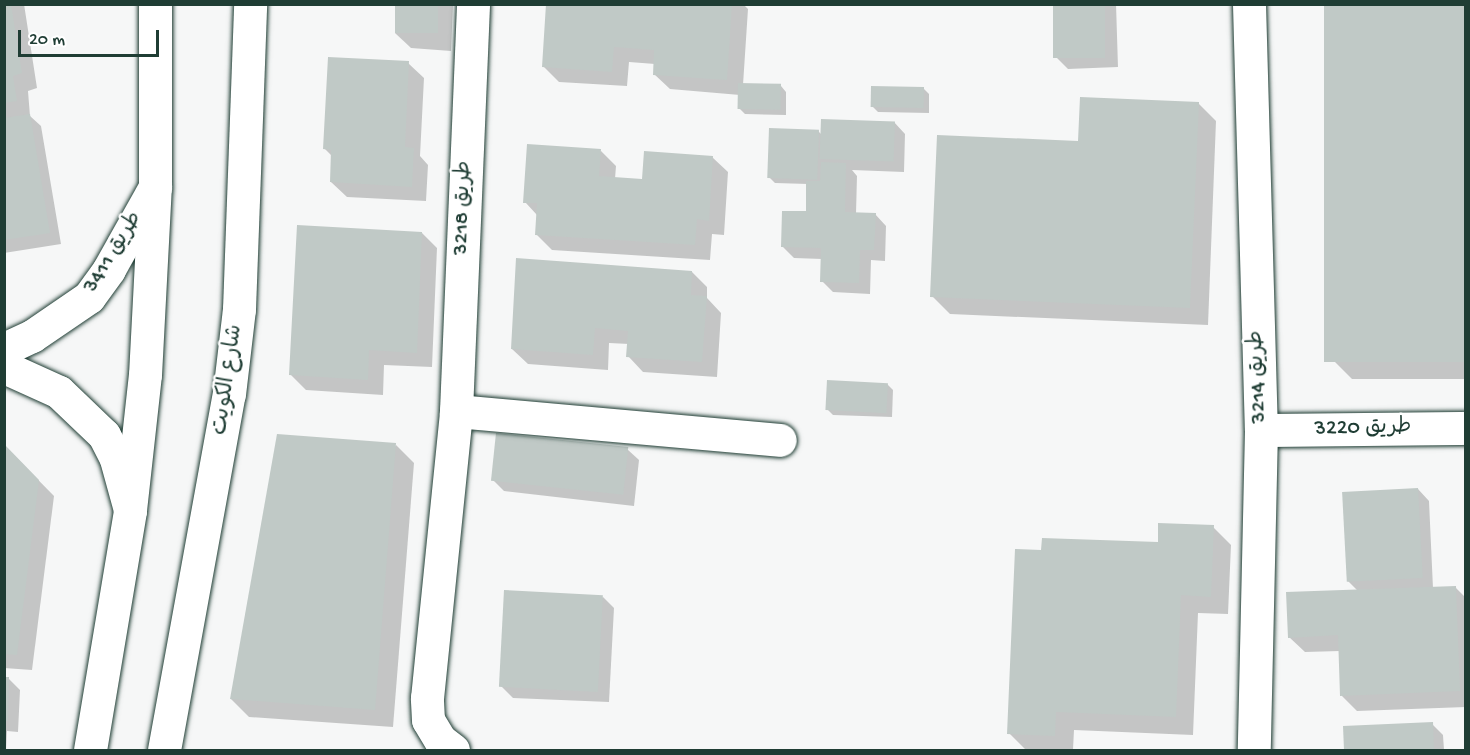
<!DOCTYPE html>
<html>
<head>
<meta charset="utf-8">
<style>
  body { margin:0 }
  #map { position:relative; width:1470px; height:755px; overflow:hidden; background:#f6f7f7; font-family:"Gochi Hand","Playpen Sans Arabic",sans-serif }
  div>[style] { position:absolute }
  .shadow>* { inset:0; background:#0003 }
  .building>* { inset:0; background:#c0c9c6; transform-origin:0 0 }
  .roads { filter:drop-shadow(0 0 2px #1f3d34) drop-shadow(0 0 2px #1f3d34) }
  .minor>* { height:33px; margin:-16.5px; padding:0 16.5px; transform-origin:16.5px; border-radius:16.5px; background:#fff }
  .major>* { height:33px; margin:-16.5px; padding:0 16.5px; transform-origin:16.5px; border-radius:16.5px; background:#fff }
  span { translate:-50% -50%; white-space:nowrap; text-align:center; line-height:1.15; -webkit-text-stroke:5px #fff; paint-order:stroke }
  .street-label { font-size:22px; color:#1f3d34 }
  .frame { position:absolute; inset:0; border:6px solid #1f3d34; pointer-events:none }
  .scale { position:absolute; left:18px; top:30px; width:141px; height:27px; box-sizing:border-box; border:3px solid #1f3d34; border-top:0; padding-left:8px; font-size:18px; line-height:21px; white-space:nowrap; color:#1f3d34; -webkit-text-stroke:4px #fff; paint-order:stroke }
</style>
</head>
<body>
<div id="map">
  <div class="shadow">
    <i style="clip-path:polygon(4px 4px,24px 4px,37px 88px,28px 91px,30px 116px,41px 126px,61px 244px,4px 253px)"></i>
    <i style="clip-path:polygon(396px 4px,453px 4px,451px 51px,411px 48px,395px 33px)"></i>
    <i style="clip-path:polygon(547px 4px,743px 4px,748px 9px,743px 85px,781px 86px,786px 92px,786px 115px,745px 114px,739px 108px,740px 95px,670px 89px,654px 74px,655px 64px,629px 62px,627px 86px,559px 82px,543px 66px)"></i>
    <i style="clip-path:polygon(1055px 4px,1116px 4px,1118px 67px,1068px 69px,1056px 57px)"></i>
    <i style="clip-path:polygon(1466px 4px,1466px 379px,1352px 379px,1334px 361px)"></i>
    <i style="clip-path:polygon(408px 63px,424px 78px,420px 156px,428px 165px,426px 201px,347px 197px,331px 182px,332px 156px,325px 149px)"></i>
    <i style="clip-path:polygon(923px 88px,929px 94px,929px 113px,878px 112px,872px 106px)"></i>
    <i style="clip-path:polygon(1198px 103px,1216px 121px,1208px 325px,950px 314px,932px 296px,1080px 143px)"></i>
    <i style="clip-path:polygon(894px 122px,905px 134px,904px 172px,852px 170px,857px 176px,856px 214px,875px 214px,886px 226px,885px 261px,871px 260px,870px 294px,833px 292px,822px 281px,822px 259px,794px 258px,783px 247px,807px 212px,808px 184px,775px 183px,769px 177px,818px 131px,822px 135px)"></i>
    <i style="clip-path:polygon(601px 151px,616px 166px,615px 179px,644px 181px,712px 157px,728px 172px,724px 235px,712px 234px,710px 260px,552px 250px,536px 234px,537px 215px,525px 202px)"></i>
    <i style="clip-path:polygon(422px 233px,437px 248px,432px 367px,384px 365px,383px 395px,306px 390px,291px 375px)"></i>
    <i style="clip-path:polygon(692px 272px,707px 287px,707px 298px,721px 313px,717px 377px,643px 372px,628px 356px,629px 344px,609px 343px,608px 370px,528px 364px,512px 349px)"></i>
    <i style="clip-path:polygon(887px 384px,893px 390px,892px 417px,833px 415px,827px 409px)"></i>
    <i style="clip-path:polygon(4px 445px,54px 496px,32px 670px,4px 668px)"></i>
    <i style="clip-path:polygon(396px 445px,414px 463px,393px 727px,249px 717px,231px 699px)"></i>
    <i style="clip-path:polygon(627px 449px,639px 460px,634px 506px,504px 491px,493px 480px)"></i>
    <i style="clip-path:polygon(1418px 489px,1429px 501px,1433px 588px,1455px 587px,1466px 598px,1466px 707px,1357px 711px,1342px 696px,1340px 651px,1305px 652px,1289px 637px,1358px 591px,1347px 580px)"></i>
    <i style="clip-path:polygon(1213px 527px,1231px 545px,1228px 614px,1198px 613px,1193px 735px,1074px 730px,1073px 750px,1026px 750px,1009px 733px,1043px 552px,1159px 544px)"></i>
    <i style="clip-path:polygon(603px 597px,614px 608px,609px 702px,513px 698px,501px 686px)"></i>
    <i style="clip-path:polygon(4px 678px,9px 679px,20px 690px,18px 732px,7px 731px,6px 750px)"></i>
    <i style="clip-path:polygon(1432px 724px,1443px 735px,1444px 750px,1345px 750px,1344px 727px)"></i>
  </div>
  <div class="building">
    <i style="clip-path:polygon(4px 4px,11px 4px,22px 73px,13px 76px,17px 101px,4px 103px)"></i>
    <i style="clip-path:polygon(546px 4px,732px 4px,727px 80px,653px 75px,654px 50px,614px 47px,612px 72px,542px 67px)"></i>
    <i style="left:1053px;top:4px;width:52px;height:54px"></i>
    <i style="left:1324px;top:4px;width:142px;height:358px"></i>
    <i style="left:395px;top:5px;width:43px;height:28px"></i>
    <i style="clip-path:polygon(328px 57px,409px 61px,405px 147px,414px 148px,412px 187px,330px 182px,331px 150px,323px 149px)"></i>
    <i style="left:738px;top:83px;width:43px;height:26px;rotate:1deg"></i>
    <i style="left:871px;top:86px;width:53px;height:21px;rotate:1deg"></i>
    <i style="clip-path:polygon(1080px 97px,1199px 102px,1190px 308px,930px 297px,937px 135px,1078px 141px)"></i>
    <i style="clip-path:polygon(30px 114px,50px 233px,4px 240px,4px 118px)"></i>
    <i style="left:821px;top:119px;width:74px;height:40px;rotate:2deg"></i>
    <i style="left:769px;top:128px;width:50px;height:50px;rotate:2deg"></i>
    <i style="clip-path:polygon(527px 144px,601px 149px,599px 176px,642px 179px,644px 151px,713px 156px,709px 221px,697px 219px,695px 245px,535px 235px,537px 203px,523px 203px)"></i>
    <i style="clip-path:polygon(821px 162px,846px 163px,845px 212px,876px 213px,874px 250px,860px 250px,859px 283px,820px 282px,821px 248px,781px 247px,782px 211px,806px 211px,806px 181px,820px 181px)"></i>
    <i style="clip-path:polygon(297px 225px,422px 232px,417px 353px,369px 350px,368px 380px,289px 375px)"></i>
    <i style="clip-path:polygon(516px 258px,692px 271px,691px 295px,707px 296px,702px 362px,626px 357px,628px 331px,595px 328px,593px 355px,511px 349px)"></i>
    <i style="left:827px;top:380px;width:61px;height:30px;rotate:3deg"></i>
    <i style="left:496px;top:433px;width:133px;height:48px;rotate:6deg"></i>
    <i style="clip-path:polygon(277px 434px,396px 443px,375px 710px,230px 699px)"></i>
    <i style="clip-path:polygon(4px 444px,39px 480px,17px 655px,4px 654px)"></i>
    <i style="left:1418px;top:488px;width:90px;height:76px;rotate:87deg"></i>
    <i style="clip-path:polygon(1158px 523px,1214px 525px,1211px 597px,1181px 595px,1176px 717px,1056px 712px,1055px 736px,1007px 734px,1015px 549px,1041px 550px,1042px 538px,1158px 542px)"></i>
    <i style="clip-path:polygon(1456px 586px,1460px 691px,1340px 696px,1338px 635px,1288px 638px,1286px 592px)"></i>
    <i style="left:504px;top:590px;width:99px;height:97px;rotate:3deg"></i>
    <i style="clip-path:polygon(5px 677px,9px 677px,8px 721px,5px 721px)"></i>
    <i style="clip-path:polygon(1433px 722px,1434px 750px,1344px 750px,1343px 726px)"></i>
  </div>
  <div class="roads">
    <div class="minor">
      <i style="left:1249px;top:4px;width:426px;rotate:88.4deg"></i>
      <i style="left:1261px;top:430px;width:320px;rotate:91.3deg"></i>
      <i style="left:4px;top:349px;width:31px;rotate:-25deg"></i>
      <i style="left:32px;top:336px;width:69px;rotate:-34.4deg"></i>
      <i style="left:89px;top:297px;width:34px;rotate:-54deg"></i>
      <i style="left:109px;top:269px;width:94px;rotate:-60.7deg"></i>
      <i style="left:4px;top:367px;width:60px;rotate:24.4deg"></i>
      <i style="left:59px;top:392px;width:62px;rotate:43.7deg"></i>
      <i style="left:104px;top:435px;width:27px;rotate:63deg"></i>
      <i style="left:116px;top:459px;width:53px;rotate:74.6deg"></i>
      <i style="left:456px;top:411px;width:325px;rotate:5.1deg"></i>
      <i style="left:1261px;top:430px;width:205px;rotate:-0.6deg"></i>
      <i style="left:453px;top:750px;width:16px;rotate:-142deg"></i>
      <i style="left:440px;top:740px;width:23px;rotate:-121deg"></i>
      <i style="left:428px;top:720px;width:22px;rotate:-93deg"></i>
      <i style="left:427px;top:698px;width:288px;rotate:-84.2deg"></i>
      <i style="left:456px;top:411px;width:407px;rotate:-87.6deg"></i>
    </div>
    <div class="major">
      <i style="left:90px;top:750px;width:243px;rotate:-80.5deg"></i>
      <i style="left:130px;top:510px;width:136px;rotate:-83.7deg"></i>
      <i style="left:145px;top:375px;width:188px;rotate:-87deg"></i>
      <i style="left:155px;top:187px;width:183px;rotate:-90deg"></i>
      <i style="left:164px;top:750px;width:362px;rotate:-79.7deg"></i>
      <i style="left:229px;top:394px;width:86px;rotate:-83.3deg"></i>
      <i style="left:239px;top:309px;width:305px;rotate:-87.9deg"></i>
    </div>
  </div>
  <div class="street-label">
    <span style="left:464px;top:208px;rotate:-88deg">طريق 3218</span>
    <span style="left:114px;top:253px;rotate:-58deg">طريق 3411</span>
    <span style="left:1259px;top:377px;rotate:-92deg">طريق 3214</span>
    <span style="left:229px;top:380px;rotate:-82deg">شارع الكويت</span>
    <span style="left:1363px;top:429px;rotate:-1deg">طريق 3220</span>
  </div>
  <div class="frame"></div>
  <div class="scale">20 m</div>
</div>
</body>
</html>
